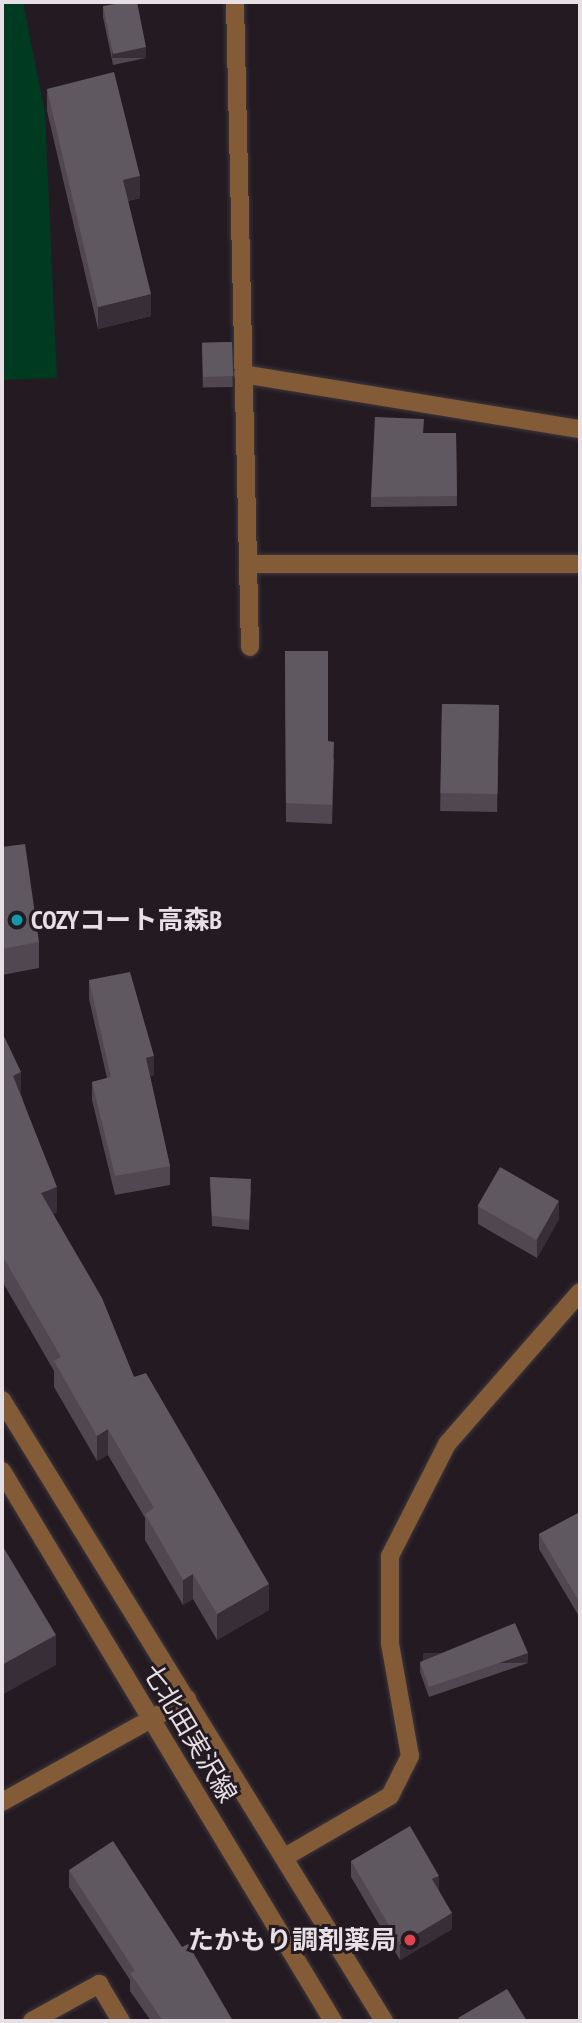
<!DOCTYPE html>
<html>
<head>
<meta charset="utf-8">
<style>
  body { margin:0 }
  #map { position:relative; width:582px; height:2023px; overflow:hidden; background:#231a22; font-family:"PT Sans Narrow","Noto Sans JP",sans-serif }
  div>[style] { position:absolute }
  .green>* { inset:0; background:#003a20 }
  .roads { filter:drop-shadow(0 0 2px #3e363d) drop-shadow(0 0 2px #3e363d) }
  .minor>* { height:18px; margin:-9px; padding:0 9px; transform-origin:9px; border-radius:9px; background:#835b36 }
  .wall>* { inset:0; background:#504750; transform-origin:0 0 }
  .shaded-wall>* { inset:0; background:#372e37; transform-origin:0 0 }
  .building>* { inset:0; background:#605860; transform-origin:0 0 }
  .dots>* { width:19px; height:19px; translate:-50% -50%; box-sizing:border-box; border:4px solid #231a22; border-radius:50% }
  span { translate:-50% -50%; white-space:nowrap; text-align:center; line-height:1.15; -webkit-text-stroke:6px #231a22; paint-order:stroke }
  .poi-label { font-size:26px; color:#e6e0e5; font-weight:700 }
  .left { translate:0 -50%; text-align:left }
  .right { translate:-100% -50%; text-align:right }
  .street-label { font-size:26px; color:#e6e0e5 }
  .frame { position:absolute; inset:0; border:4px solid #e6e0e5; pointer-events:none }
</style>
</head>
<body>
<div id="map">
  <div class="green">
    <i style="clip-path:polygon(2px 2px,23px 2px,45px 112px,57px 378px,2px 380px)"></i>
  </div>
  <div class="roads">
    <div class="minor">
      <i style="left:235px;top:2px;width:645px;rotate:88.67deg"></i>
      <i style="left:243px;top:374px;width:341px;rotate:9.3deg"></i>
      <i style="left:248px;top:564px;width:332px"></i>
      <i style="left:2px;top:1400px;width:729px;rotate:58.4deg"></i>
      <i style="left:2px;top:1471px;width:642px;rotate:58.96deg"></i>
      <i style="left:2px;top:1802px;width:212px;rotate:-29.1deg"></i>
      <i style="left:285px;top:1857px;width:121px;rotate:-30.2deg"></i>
      <i style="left:390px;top:1796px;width:45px;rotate:-63.4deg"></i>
      <i style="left:410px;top:1756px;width:114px;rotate:-100.1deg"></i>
      <i style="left:390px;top:1644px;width:88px;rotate:-90deg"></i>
      <i style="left:390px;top:1556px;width:126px;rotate:-63deg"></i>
      <i style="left:447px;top:1444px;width:202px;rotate:-48.8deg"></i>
      <i style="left:32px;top:2021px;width:77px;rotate:-28.9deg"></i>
      <i style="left:99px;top:1984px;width:43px;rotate:59.3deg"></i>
    </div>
  </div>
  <div class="wall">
    <i style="clip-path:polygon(103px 6px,146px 58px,113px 65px,103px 17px)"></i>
    <i style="clip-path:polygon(47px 89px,140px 198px,128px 201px,151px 316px,98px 329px,47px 111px)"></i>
    <i style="left:232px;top:342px;width:45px;height:30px;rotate:89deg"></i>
    <i style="clip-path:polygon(423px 433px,456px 433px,457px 506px,371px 507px,371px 497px)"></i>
    <i style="clip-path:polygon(285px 651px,328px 741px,334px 760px,332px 824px,286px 822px)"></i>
    <i style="left:442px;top:704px;width:57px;height:107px;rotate:1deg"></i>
    <i style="clip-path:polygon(2px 847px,39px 942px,39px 968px,2px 975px)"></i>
    <i style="clip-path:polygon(89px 980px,154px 1075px,150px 1076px,170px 1166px,170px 1185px,115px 1195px,92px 1100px,92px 1082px,107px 1078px,89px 999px)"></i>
    <i style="clip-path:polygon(2px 1032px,57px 1212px,53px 1214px,134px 1377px,269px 1610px,217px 1640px,193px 1599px,183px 1605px,145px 1540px,145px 1518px,108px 1455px,97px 1461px,54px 1387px,54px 1371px,2px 1281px)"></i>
    <i style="clip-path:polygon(210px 1177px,251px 1189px,249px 1230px,212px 1226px)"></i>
    <i style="clip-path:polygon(478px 1206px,559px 1219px,537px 1258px,478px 1224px)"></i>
    <i style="clip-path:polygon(580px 1512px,580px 1618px,539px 1549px,539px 1534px)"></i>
    <i style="clip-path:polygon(420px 1662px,528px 1663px,429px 1697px,420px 1672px)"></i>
    <i style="clip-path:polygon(351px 1861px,439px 1890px,452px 1929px,400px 1960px,351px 1877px)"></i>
    <i style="clip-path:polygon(69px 1870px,182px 1947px,233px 2021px,151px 2021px,130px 1991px,130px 1980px,69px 1887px)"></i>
  </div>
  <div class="shaded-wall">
    <i style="left:146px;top:47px;width:11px;height:34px;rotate:90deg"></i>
    <i style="clip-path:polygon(140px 176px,140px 198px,123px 202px,123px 180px)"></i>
    <i style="clip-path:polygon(151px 294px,151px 316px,98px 329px,98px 307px)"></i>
    <i style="clip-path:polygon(154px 1056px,154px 1075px,146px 1077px,146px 1058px)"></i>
    <i style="clip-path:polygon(21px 1072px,21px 1098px,13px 1076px)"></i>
    <i style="clip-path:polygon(57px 1187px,57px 1212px,41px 1219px,41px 1193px)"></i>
    <i style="clip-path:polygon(559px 1201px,559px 1219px,537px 1258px,537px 1239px)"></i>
    <i style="clip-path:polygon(108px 1429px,108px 1455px,97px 1461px,97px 1436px)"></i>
    <i style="clip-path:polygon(193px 1574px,193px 1599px,183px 1605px,183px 1580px)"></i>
    <i style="clip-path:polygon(269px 1584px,269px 1610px,217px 1640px,217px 1614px)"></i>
    <i style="clip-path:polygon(56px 1635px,56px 1665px,2px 1695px,2px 1665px)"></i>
    <i style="left:528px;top:1653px;width:10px;height:105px;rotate:90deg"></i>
    <i style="clip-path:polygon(439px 1876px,439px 1892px,432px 1879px)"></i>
    <i style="clip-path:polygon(452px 1913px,452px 1929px,400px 1960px,400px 1944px)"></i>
  </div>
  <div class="building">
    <i style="clip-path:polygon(127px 2px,137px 2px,146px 47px,113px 54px,103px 6px)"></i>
    <i style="clip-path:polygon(114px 72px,140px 176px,123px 180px,151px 294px,98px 307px,47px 89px)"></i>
    <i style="left:232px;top:342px;width:34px;height:30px;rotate:88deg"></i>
    <i style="clip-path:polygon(375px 417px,424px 419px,423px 433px,456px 433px,457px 496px,371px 497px)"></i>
    <i style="clip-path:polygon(285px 651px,328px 651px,328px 741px,334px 742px,332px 805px,286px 803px)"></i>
    <i style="left:442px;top:704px;width:57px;height:89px;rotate:1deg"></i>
    <i style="clip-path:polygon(25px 844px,39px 942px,2px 949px,2px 847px)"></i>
    <i style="clip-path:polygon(130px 972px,154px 1056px,146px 1058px,170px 1166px,115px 1176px,92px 1082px,111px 1077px,89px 980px)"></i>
    <i style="clip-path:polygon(2px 1032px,21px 1072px,13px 1076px,57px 1187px,41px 1193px,102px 1298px,134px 1377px,146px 1373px,269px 1584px,217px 1614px,193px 1574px,183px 1580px,145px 1514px,154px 1508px,108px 1429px,97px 1436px,54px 1361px,61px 1357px,2px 1255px)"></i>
    <i style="left:500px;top:1167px;width:68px;height:45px;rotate:30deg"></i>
    <i style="clip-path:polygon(210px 1177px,251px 1179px,249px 1220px,212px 1216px)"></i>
    <i style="clip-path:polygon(580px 1512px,580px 1603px,539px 1534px)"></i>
    <i style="clip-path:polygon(2px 1545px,56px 1635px,2px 1665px)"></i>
    <i style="clip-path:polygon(515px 1623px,528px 1653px,429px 1687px,420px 1662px)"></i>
    <i style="clip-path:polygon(410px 1826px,439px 1876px,432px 1879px,452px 1913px,400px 1944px,351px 1861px)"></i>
    <i style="clip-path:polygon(113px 1841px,182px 1947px,188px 1944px,233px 2021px,163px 2021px,130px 1973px,135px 1971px,69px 1870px)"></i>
    <i style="clip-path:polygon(507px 1989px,527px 2021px,461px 2021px,458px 2018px)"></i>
  </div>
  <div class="dots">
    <i style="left:17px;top:920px;background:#0f9aa8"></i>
    <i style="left:410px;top:1940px;background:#e0444e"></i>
  </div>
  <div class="poi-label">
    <span class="left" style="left:31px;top:920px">COZYコート高森B</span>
    <span class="right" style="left:396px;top:1940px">たかもり調剤薬局</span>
  </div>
  <div class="street-label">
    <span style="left:190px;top:1733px;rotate:59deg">七北田実沢線</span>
  </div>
  <div class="frame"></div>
</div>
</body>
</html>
